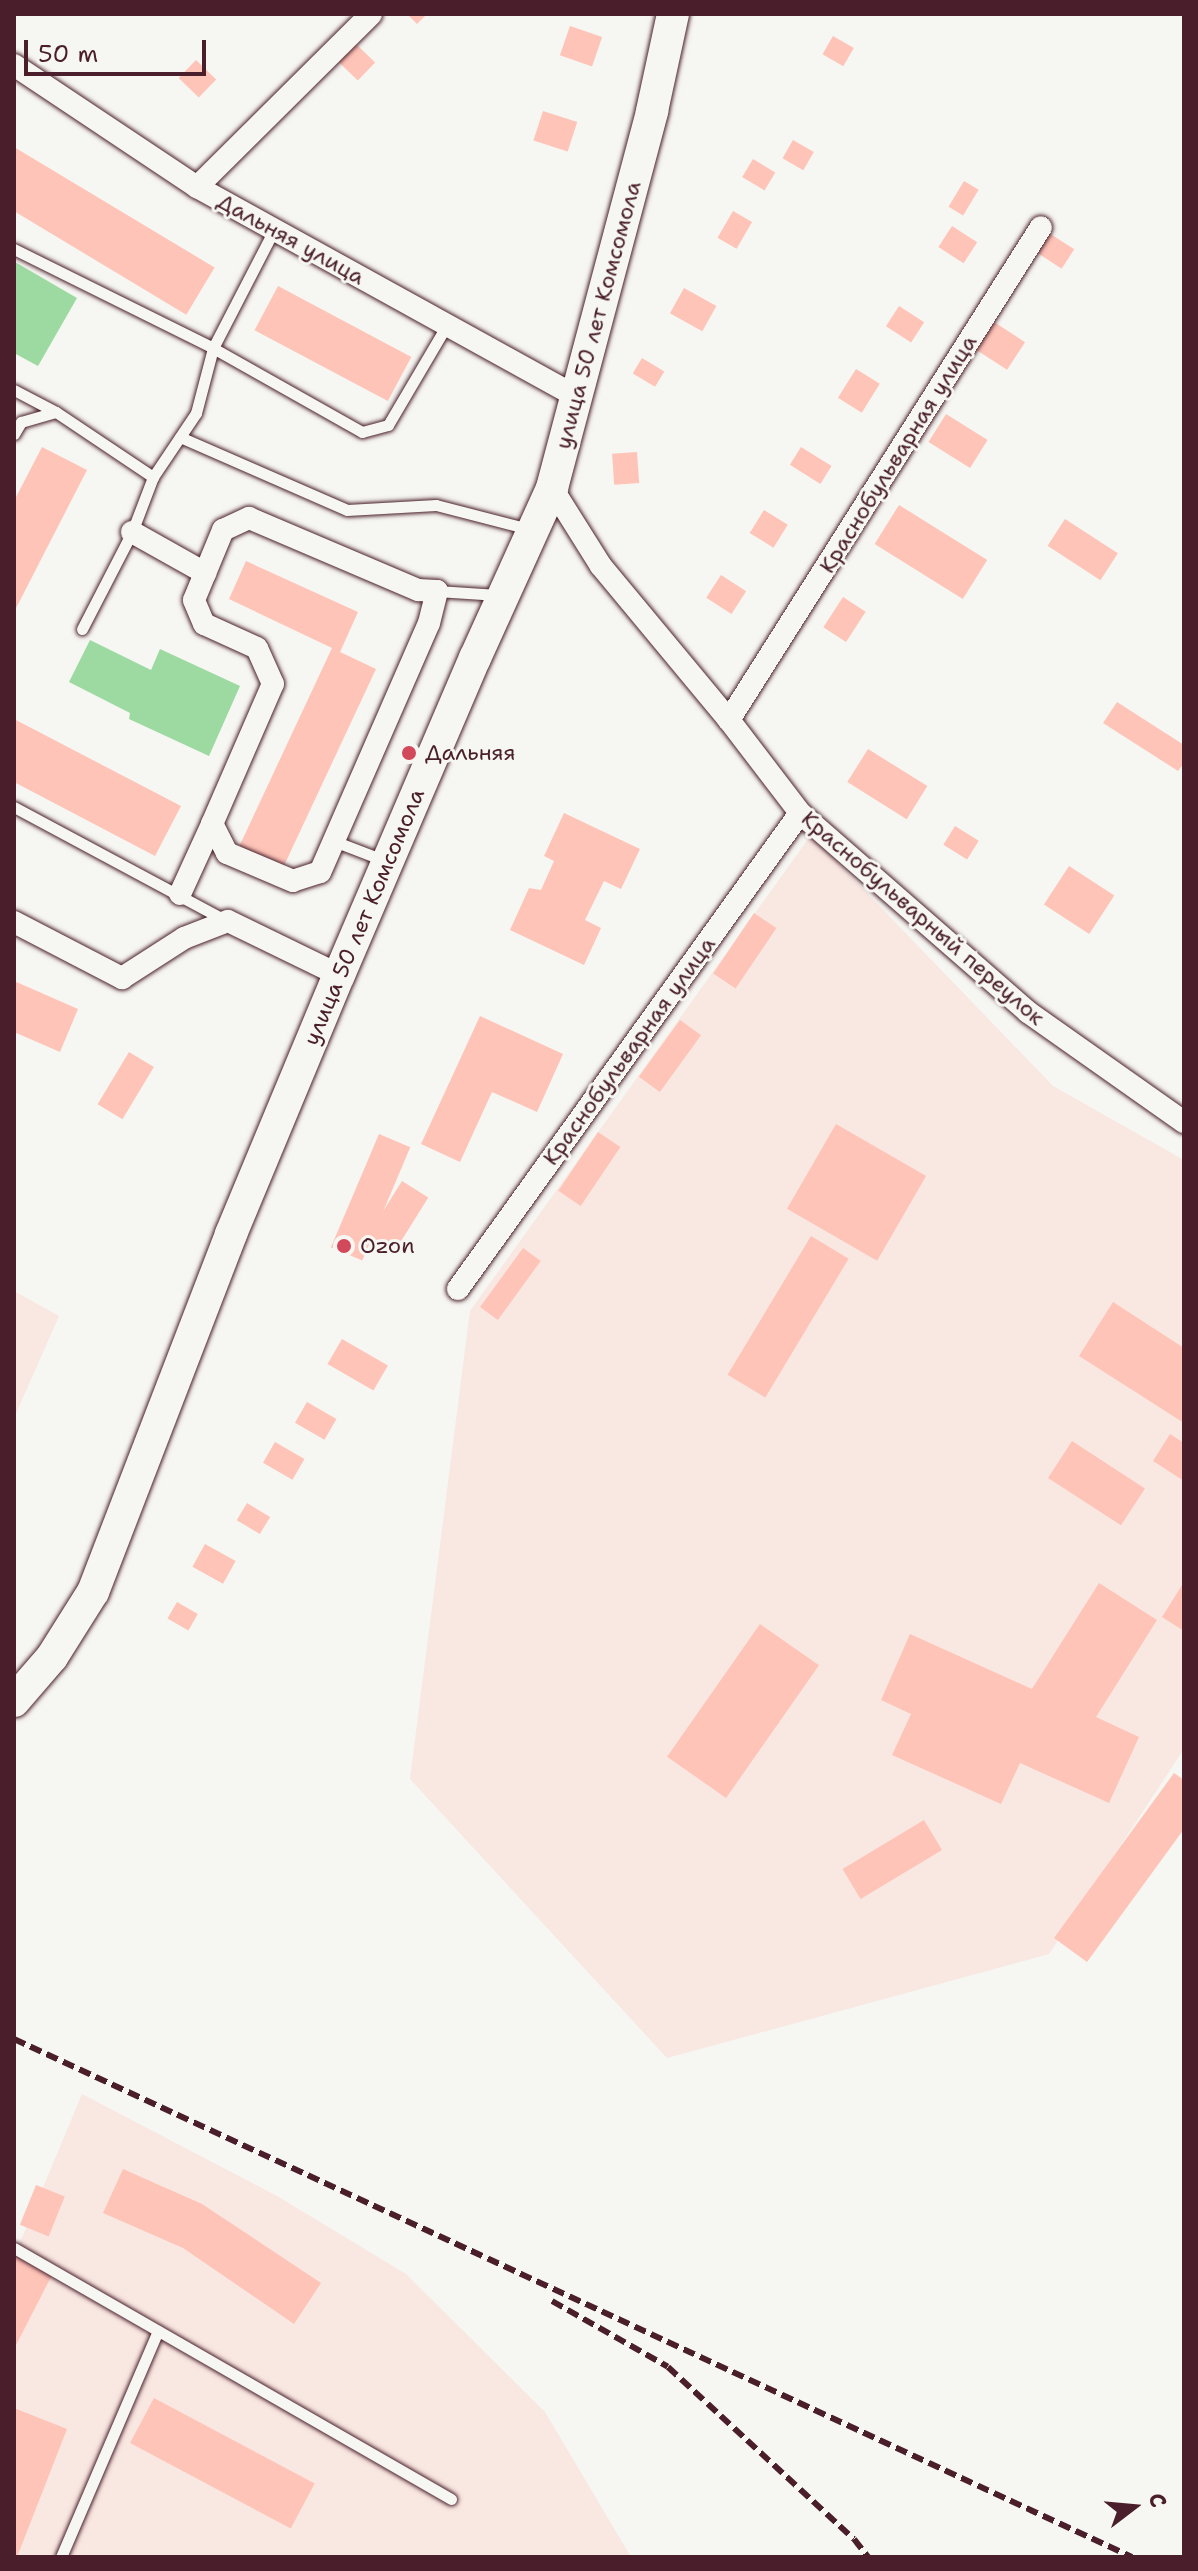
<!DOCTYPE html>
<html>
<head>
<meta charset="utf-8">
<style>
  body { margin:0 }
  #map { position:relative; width:1198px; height:2571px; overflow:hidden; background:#f6f6f2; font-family:"Shantell Sans",sans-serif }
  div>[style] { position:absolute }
  .built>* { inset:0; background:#f9e7e1 }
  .green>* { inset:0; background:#9ddaa1 }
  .building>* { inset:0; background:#ffc4b8; transform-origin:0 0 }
  .roads { filter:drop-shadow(0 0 2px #4a1f2b) drop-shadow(0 0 2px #4a1f2b) }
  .lane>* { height:11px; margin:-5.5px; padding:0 5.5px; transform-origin:5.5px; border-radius:5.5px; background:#f6f6f2 }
  .street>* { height:22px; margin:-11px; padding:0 11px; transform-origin:11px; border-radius:11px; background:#f6f6f2 }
  .secondary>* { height:32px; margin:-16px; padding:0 16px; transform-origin:16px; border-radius:16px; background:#f6f6f2 }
  .rail>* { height:6px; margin-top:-3px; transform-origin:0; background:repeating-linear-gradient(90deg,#4a1f2b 0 12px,transparent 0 18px) }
  .dots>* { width:22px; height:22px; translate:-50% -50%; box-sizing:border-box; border:4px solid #f6f6f2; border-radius:50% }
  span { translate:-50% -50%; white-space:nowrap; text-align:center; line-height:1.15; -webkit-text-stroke:6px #f6f6f2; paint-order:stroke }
  .street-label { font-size:22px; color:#4a1f2b }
  .poi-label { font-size:22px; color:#4a1f2b }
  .left { translate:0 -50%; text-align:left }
  .frame { position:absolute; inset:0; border:16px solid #4a1f2b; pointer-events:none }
  .north { position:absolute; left:1094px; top:2467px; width:80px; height:80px; -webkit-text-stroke:6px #f6f6f2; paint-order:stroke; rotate:74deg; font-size:22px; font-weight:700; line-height:32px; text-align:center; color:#4a1f2b }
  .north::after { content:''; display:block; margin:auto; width:28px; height:36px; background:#4a1f2b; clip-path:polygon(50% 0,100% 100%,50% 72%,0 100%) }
  .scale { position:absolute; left:24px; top:40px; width:182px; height:36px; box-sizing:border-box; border:4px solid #4a1f2b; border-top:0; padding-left:10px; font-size:24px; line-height:28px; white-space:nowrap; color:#4a1f2b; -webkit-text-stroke:6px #f6f6f2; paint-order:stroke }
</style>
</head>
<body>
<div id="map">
  <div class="built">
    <i style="clip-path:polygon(811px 835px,1053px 1086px,1184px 1160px,1184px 1749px,1049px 1954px,667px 2058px,410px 1779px,470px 1311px)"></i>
    <i style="clip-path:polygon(14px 1291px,59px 1316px,14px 1418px)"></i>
    <i style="clip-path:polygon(82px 2094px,277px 2196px,406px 2274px,545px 2412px,631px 2557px,14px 2557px,14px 2257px)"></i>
  </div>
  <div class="green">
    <i style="clip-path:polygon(15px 262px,77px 298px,38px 366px,14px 353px)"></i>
    <i style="clip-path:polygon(90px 640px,151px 670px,160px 649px,240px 686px,209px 756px,129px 719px,130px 713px,69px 682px)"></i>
  </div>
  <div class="building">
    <i style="clip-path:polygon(407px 14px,427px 14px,417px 24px)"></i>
    <i style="left:570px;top:26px;width:34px;height:31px;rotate:19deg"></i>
    <i style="left:833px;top:36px;width:24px;height:21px;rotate:30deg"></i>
    <i style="left:355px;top:43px;width:28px;height:25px;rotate:44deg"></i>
    <i style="left:196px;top:60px;width:28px;height:25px;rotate:44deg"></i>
    <i style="left:543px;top:111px;width:36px;height:31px;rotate:18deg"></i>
    <i style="left:793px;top:140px;width:24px;height:21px;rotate:30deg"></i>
    <i style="left:14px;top:147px;width:234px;height:55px;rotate:31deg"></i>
    <i style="left:753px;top:159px;width:26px;height:21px;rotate:31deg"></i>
    <i style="left:964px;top:181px;width:17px;height:30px;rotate:31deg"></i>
    <i style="left:733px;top:211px;width:22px;height:31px;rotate:30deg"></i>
    <i style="left:952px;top:226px;width:30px;height:25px;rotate:33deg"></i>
    <i style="left:1049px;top:233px;width:30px;height:23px;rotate:33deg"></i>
    <i style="left:278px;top:286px;width:151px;height:50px;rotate:28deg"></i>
    <i style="left:684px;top:288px;width:37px;height:29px;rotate:29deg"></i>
    <i style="left:899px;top:306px;width:30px;height:24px;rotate:33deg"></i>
    <i style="left:994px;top:322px;width:37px;height:33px;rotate:33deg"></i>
    <i style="left:642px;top:358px;width:26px;height:18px;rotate:31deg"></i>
    <i style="left:856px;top:369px;width:28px;height:34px;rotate:32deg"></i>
    <i style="left:946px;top:414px;width:49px;height:33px;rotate:32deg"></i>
    <i style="clip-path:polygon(42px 447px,87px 470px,14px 612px,14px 501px)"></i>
    <i style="left:801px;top:447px;width:36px;height:21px;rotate:32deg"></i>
    <i style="left:637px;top:452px;width:31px;height:25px;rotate:86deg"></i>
    <i style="left:899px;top:505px;width:104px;height:46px;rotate:32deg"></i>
    <i style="left:764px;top:510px;width:28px;height:27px;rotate:32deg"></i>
    <i style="left:1065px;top:519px;width:63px;height:32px;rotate:33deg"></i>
    <i style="clip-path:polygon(246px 561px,358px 612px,340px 652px,376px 669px,282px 870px,238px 849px,332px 648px,229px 599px)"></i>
    <i style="left:721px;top:575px;width:30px;height:27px;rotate:33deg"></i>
    <i style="left:843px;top:597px;width:27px;height:36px;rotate:33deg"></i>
    <i style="clip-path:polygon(1117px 702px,1184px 745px,1184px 763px,1178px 771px,1103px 723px)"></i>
    <i style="clip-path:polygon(14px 719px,181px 806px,155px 856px,14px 782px)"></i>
    <i style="left:868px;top:749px;width:70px;height:39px;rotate:32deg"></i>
    <i style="clip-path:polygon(564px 813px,640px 849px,621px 889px,604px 881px,585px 920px,601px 928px,584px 965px,510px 930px,529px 888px,541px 890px,554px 861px,544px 856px)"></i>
    <i style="left:955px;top:826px;width:28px;height:22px;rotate:32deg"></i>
    <i style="left:1069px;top:866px;width:54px;height:46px;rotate:33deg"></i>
    <i style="left:754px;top:913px;width:27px;height:73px;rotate:34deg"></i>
    <i style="clip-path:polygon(14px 981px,78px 1009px,60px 1052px,14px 1032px)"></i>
    <i style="clip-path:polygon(480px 1016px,563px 1054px,537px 1112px,492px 1092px,460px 1162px,421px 1144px)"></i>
    <i style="left:680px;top:1020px;width:26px;height:70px;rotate:36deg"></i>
    <i style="left:129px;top:1052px;width:29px;height:61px;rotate:31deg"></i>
    <i style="left:836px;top:1124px;width:104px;height:98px;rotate:30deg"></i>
    <i style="left:598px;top:1132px;width:27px;height:71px;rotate:34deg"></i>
    <i style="left:379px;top:1134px;width:34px;height:123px;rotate:23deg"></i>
    <i style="left:402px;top:1181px;width:31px;height:66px;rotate:32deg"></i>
    <i style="left:811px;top:1236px;width:44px;height:162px;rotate:31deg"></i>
    <i style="left:523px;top:1248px;width:22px;height:73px;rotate:36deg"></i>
    <i style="clip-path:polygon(1113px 1302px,1184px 1348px,1184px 1423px,1079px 1356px)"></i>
    <i style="left:342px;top:1339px;width:53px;height:29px;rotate:30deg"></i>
    <i style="left:307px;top:1402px;width:34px;height:24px;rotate:30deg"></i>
    <i style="clip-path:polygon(1170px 1434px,1184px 1443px,1184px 1481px,1153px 1461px)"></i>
    <i style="left:1072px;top:1441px;width:87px;height:44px;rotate:33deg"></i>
    <i style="left:275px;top:1442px;width:34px;height:24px;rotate:30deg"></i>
    <i style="left:247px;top:1503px;width:27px;height:20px;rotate:31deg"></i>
    <i style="left:205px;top:1544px;width:35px;height:26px;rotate:29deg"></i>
    <i style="clip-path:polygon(1184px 1582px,1184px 1631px,1162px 1617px)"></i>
    <i style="clip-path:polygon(1099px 1583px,1157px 1620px,1096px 1717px,1139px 1737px,1109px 1803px,1020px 1763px,1001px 1804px,892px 1755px,911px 1714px,881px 1700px,910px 1634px,1032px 1689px)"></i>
    <i style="left:177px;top:1602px;width:24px;height:19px;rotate:30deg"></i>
    <i style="left:760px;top:1624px;width:72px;height:162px;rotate:35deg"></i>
    <i style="clip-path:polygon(1174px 1773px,1184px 1780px,1184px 1829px,1087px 1962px,1054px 1938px)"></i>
    <i style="left:924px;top:1820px;width:35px;height:95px;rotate:59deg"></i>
    <i style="clip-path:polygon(123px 2169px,202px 2204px,321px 2283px,294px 2324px,183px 2248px,103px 2213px)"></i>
    <i style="left:36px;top:2185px;width:31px;height:43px;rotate:22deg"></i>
    <i style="clip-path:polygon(14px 2255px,52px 2275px,14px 2349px)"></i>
    <i style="left:154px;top:2398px;width:182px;height:51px;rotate:28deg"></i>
    <i style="clip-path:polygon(14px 2408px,67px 2429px,17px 2557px,14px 2557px)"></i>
  </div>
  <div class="roads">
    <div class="lane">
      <i style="left:14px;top:249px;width:222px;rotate:26.4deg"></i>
      <i style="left:213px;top:348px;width:171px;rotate:29.4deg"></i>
      <i style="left:362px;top:432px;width:27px;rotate:-15deg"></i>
      <i style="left:388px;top:425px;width:116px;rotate:-59.5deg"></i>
      <i style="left:14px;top:390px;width:47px;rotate:27.6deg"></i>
      <i style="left:14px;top:434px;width:14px;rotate:-60deg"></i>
      <i style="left:21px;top:422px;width:36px;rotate:-16deg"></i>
      <i style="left:56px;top:412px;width:117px;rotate:33.8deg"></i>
      <i style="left:180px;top:437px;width:182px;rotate:23.6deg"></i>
      <i style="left:347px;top:510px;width:89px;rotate:-3.2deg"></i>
      <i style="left:436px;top:505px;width:96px;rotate:14.5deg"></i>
      <i style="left:437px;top:591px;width:61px;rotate:3.8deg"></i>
      <i style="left:82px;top:629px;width:109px;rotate:-62.7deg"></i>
      <i style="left:132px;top:532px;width:59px;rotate:-69.1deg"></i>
      <i style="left:153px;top:477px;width:77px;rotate:-56.1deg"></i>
      <i style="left:196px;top:413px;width:67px;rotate:-75.3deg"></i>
      <i style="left:213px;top:348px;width:133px;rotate:-62.7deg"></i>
      <i style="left:14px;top:807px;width:242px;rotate:28.2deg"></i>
      <i style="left:334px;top:841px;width:56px;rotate:21deg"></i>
      <i style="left:14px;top:2248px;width:504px;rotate:29.87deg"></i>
      <i style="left:61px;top:2557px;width:246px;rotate:-66.8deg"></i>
    </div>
    <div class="street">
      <i style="left:14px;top:65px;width:220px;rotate:33.7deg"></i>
      <i style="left:197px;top:187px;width:434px;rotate:28.9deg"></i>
      <i style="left:197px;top:187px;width:245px;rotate:-44.8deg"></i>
      <i style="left:552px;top:488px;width:92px;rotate:57.9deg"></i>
      <i style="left:601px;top:566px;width:200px;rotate:50.3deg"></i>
      <i style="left:729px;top:720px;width:117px;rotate:52.6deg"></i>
      <i style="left:800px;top:813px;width:303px;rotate:41.1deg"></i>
      <i style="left:1028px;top:1012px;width:191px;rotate:35.2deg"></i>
      <i style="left:249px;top:518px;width:184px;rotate:23.1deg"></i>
      <i style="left:418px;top:590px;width:19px;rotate:3deg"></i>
      <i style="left:437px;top:591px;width:33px;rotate:104deg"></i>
      <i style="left:429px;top:623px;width:272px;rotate:113.6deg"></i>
      <i style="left:320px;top:872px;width:28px;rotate:162deg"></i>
      <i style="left:293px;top:881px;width:72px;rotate:-157deg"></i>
      <i style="left:227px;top:853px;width:33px;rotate:-117deg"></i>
      <i style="left:212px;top:824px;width:153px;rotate:-66.5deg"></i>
      <i style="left:273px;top:684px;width:39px;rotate:-114deg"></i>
      <i style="left:257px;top:648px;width:58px;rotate:-155.6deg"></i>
      <i style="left:204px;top:624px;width:26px;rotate:-113deg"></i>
      <i style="left:194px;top:600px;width:76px;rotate:-67.5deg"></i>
      <i style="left:223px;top:530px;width:29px;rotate:-25deg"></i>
      <i style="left:132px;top:532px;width:84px;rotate:29.3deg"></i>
      <i style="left:729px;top:720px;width:583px;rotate:-57.67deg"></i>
      <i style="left:180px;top:894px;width:77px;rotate:-65.4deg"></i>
      <i style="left:14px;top:922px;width:122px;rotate:27.4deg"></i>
      <i style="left:122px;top:978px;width:74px;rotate:-32.8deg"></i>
      <i style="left:184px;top:938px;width:47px;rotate:-21.1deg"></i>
      <i style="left:228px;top:921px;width:123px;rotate:25.9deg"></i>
      <i style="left:458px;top:1289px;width:586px;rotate:-54.3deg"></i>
    </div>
    <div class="secondary">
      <i style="left:14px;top:1701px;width:58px;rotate:-49.2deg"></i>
      <i style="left:52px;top:1657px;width:77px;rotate:-57.8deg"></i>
      <i style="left:93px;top:1592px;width:384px;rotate:-68.9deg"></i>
      <i style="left:231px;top:1234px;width:281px;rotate:-67.4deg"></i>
      <i style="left:339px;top:975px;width:345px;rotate:-66.8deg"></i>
      <i style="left:475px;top:658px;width:187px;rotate:-65.6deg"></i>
      <i style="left:552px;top:488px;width:390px;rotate:-75.1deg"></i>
      <i style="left:652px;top:111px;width:99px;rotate:-77.8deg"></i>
    </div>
  </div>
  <div class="rail">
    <i style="left:14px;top:2039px;width:1232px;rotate:24.86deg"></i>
    <i style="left:552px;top:2301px;width:133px;rotate:29.6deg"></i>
    <i style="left:668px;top:2367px;width:253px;rotate:42.8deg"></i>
    <i style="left:854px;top:2539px;width:23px;rotate:52deg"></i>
  </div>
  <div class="dots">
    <i style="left:409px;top:753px;background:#d1495b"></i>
    <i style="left:344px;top:1246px;background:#d1495b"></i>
  </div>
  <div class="street-label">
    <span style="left:291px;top:239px;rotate:29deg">Дальняя улица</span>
    <span style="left:598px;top:315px;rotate:-75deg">улица 50 лет Комсомола</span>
    <span style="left:898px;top:454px;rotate:-58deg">Краснобульварная улица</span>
    <span style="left:364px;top:917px;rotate:-67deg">улица 50 лет Комсомола</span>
    <span style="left:923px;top:918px;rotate:41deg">Краснобульварный переулок</span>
    <span style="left:629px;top:1051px;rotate:-54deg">Краснобульварная улица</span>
  </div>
  <div class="poi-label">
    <span class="left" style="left:425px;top:753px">Дальняя</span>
    <span class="left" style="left:360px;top:1246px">Ozon</span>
  </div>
  <div class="frame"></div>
  <div class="north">С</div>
  <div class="scale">50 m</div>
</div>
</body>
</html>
